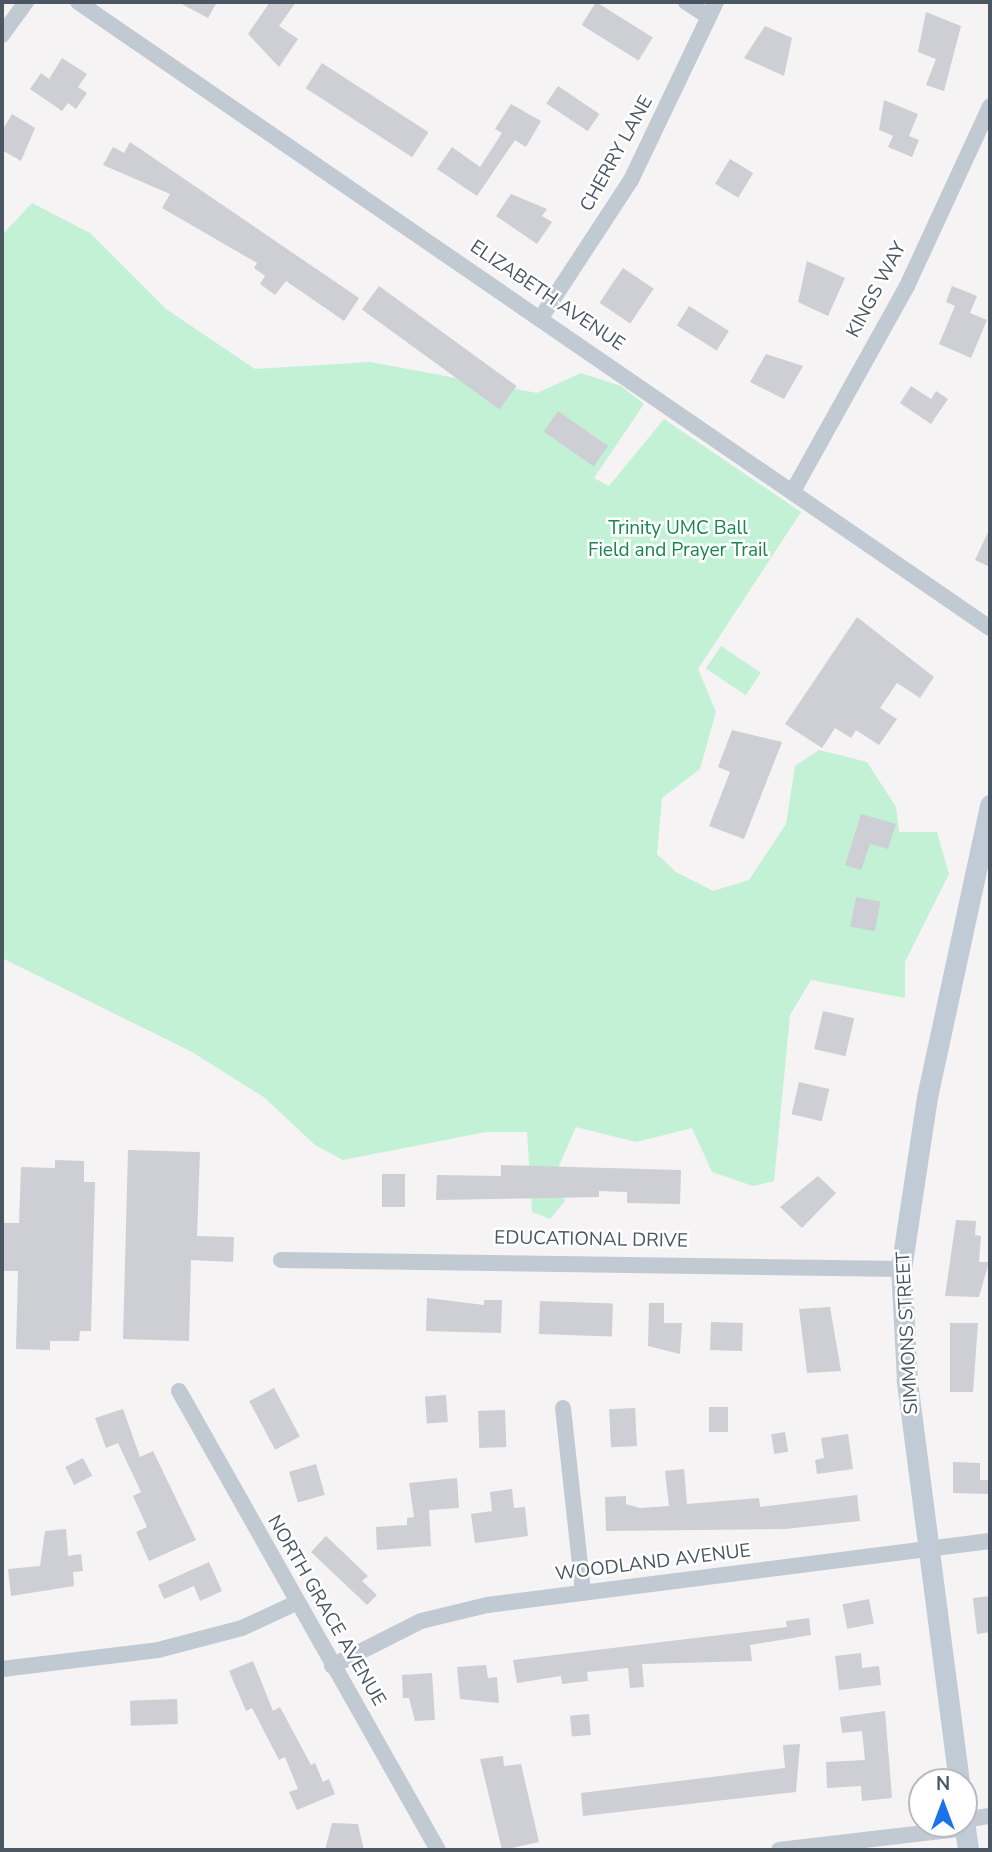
<!DOCTYPE html>
<html>
<head>
<meta charset="utf-8">
<style>
  body { margin:0 }
  #map { position:relative; width:992px; height:1852px; overflow:hidden; background:#f5f3f3; font-family:"Nunito Sans",sans-serif }
  div>[style] { position:absolute }
  .green>* { inset:0; background:#c3f1d5; transform-origin:0 0 }
  .building>* { inset:0; background:#cdcfd5; transform-origin:0 0 }
  .street>* { height:16px; margin:-8px; padding:0 8px; transform-origin:8px; border-radius:8px; background:#c1cad2 }
  .secondary>* { height:21px; margin:-10.5px; padding:0 10.5px; transform-origin:10.5px; border-radius:10.5px; background:#c1cbd6 }
  span { translate:-50% -50%; white-space:nowrap; text-align:center; line-height:1.15; -webkit-text-stroke:5px #fff; paint-order:stroke }
  .street-label { font-size:19px; color:#4a5661 }
  .park-label { font-size:19px; color:#17864f }
  .frame { position:absolute; inset:0; border:4px solid #4a5661; pointer-events:none }
  .north { position:absolute; left:908px; top:1768px; width:70px; height:70px; box-sizing:border-box; background:#fff; border:2px solid #b7bbc0; border-radius:50%; rotate:0deg; font-size:19px; font-weight:700; line-height:28px; text-align:center; color:#4a5661 }
  .north::after { content:''; display:block; margin:auto; width:24px; height:32px; background:#1a73e8; clip-path:polygon(50% 0,100% 100%,50% 72%,0 100%) }
</style>
</head>
<body>
<div id="map">
  <div class="green">
    <i style="clip-path:polygon(32px 203px,90px 233px,166px 309px,255px 369px,370px 362px,537px 393px,581px 373px,621px 386px,644px 404px,594px 478px,609px 486px,664px 419px,801px 512px,698px 669px,716px 712px,700px 769px,662px 798px,657px 854px,676px 872px,713px 891px,749px 880px,786px 824px,795px 766px,819px 750px,867px 762px,896px 807px,899px 832px,937px 832px,949px 874px,905px 962px,905px 998px,811px 980px,790px 1015px,774px 1181px,753px 1186px,712px 1172px,692px 1128px,636px 1142px,576px 1127px,558px 1168px,565px 1201px,550px 1219px,532px 1212px,527px 1132px,486px 1132px,343px 1160px,315px 1145px,265px 1098px,192px 1052px,2px 958px,2px 235px)"></i>
    <i style="left:721px;top:646px;width:48px;height:27px;rotate:34deg"></i>
  </div>
  <div class="building">
    <i style="clip-path:polygon(178px 2px,217px 2px,208px 18px)"></i>
    <i style="clip-path:polygon(270px 2px,296px 2px,279px 26px,298px 39px,279px 67px,248px 34px)"></i>
    <i style="left:596px;top:2px;width:67px;height:27px;rotate:32deg"></i>
    <i style="clip-path:polygon(926px 12px,961px 26px,944px 91px,926px 85px,936px 59px,918px 52px)"></i>
    <i style="clip-path:polygon(765px 26px,792px 38px,784px 76px,744px 58px)"></i>
    <i style="clip-path:polygon(62px 58px,87px 74px,78px 87px,87px 93px,76px 109px,68px 103px,62px 111px,30px 89px,41px 73px,49px 79px)"></i>
    <i style="left:322px;top:63px;width:127px;height:30px;rotate:33deg"></i>
    <i style="left:558px;top:86px;width:50px;height:21px;rotate:34deg"></i>
    <i style="clip-path:polygon(884px 100px,918px 114px,909px 136px,919px 140px,912px 157px,888px 147px,893px 136px,879px 130px)"></i>
    <i style="clip-path:polygon(511px 104px,541px 121px,526px 147px,515px 140px,477px 196px,437px 169px,452px 147px,480px 167px,502px 133px,495px 129px)"></i>
    <i style="clip-path:polygon(12px 114px,35px 128px,21px 161px,2px 150px,2px 131px)"></i>
    <i style="clip-path:polygon(130px 142px,359px 298px,344px 321px,286px 281px,275px 295px,260px 284px,265px 276px,254px 268px,257px 263px,162px 208px,170px 194px,103px 165px,113px 147px,124px 153px)"></i>
    <i style="left:730px;top:159px;width:27px;height:29px;rotate:31deg"></i>
    <i style="clip-path:polygon(511px 194px,547px 209px,542px 216px,552px 222px,537px 244px,496px 216px)"></i>
    <i style="clip-path:polygon(807px 261px,845px 278px,828px 316px,798px 302px)"></i>
    <i style="left:623px;top:268px;width:37px;height:42px;rotate:34deg"></i>
    <i style="left:379px;top:286px;width:170px;height:29px;rotate:36deg"></i>
    <i style="clip-path:polygon(952px 286px,977px 296px,970px 313px,987px 320px,971px 358px,939px 344px,955px 306px,946px 302px)"></i>
    <i style="left:689px;top:306px;width:47px;height:23px;rotate:32deg"></i>
    <i style="clip-path:polygon(766px 354px,803px 366px,784px 399px,750px 382px)"></i>
    <i style="clip-path:polygon(911px 386px,931px 399px,936px 391px,948px 399px,931px 424px,900px 403px)"></i>
    <i style="left:558px;top:411px;width:61px;height:25px;rotate:35deg"></i>
    <i style="clip-path:polygon(990px 528px,990px 567px,975px 560px)"></i>
    <i style="clip-path:polygon(857px 617px,934px 677px,920px 698px,897px 683px,880px 708px,897px 719px,879px 745px,856px 730px,851px 738px,835px 728px,822px 748px,785px 724px)"></i>
    <i style="clip-path:polygon(732px 730px,782px 742px,744px 839px,709px 826px,730px 772px,718px 767px)"></i>
    <i style="clip-path:polygon(861px 814px,896px 824px,888px 849px,870px 844px,861px 870px,845px 865px)"></i>
    <i style="left:856px;top:897px;width:25px;height:30px;rotate:11deg"></i>
    <i style="left:823px;top:1011px;width:32px;height:39px;rotate:13deg"></i>
    <i style="left:799px;top:1082px;width:31px;height:33px;rotate:13deg"></i>
    <i style="clip-path:polygon(128px 1150px,200px 1152px,197px 1236px,234px 1237px,233px 1262px,191px 1260px,189px 1341px,123px 1339px)"></i>
    <i style="clip-path:polygon(55px 1160px,84px 1161px,84px 1182px,95px 1182px,91px 1331px,80px 1331px,79px 1341px,50px 1341px,50px 1350px,16px 1349px,18px 1271px,2px 1271px,2px 1223px,19px 1223px,21px 1167px,55px 1168px)"></i>
    <i style="clip-path:polygon(501px 1165px,681px 1170px,680px 1204px,627px 1203px,627px 1192px,599px 1191px,599px 1197px,436px 1200px,437px 1175px,501px 1176px)"></i>
    <i style="left:382px;top:1174px;width:23px;height:33px"></i>
    <i style="clip-path:polygon(818px 1176px,836px 1193px,802px 1228px,780px 1207px)"></i>
    <i style="clip-path:polygon(956px 1220px,976px 1221px,975px 1235px,981px 1236px,979px 1262px,989px 1262px,979px 1297px,945px 1296px)"></i>
    <i style="clip-path:polygon(427px 1298px,484px 1305px,484px 1300px,502px 1300px,501px 1333px,426px 1331px)"></i>
    <i style="left:540px;top:1301px;width:73px;height:33px;rotate:2deg"></i>
    <i style="clip-path:polygon(649px 1303px,664px 1303px,664px 1323px,682px 1323px,680px 1354px,648px 1346px)"></i>
    <i style="clip-path:polygon(830px 1307px,841px 1371px,807px 1373px,799px 1309px)"></i>
    <i style="left:711px;top:1322px;width:32px;height:28px;rotate:2deg"></i>
    <i style="clip-path:polygon(950px 1323px,978px 1323px,973px 1392px,950px 1392px)"></i>
    <i style="left:274px;top:1388px;width:55px;height:28px;rotate:62deg"></i>
    <i style="left:446px;top:1395px;width:27px;height:21px;rotate:86deg"></i>
    <i style="left:709px;top:1407px;width:19px;height:25px"></i>
    <i style="left:635px;top:1408px;width:38px;height:26px;rotate:87deg"></i>
    <i style="clip-path:polygon(123px 1409px,140px 1457px,153px 1451px,196px 1540px,149px 1561px,136px 1532px,147px 1527px,133px 1496px,141px 1492px,118px 1443px,106px 1448px,95px 1418px)"></i>
    <i style="left:505px;top:1410px;width:37px;height:27px;rotate:88deg"></i>
    <i style="left:785px;top:1432px;width:20px;height:14px;rotate:81deg"></i>
    <i style="clip-path:polygon(848px 1434px,853px 1469px,817px 1474px,815px 1460px,824px 1458px,821px 1438px)"></i>
    <i style="left:83px;top:1458px;width:20px;height:20px;rotate:63deg"></i>
    <i style="clip-path:polygon(953px 1462px,980px 1463px,980px 1480px,989px 1480px,989px 1494px,953px 1493px)"></i>
    <i style="left:316px;top:1464px;width:32px;height:28px;rotate:74deg"></i>
    <i style="clip-path:polygon(684px 1469px,687px 1504px,759px 1498px,760px 1507px,857px 1495px,860px 1521px,785px 1529px,606px 1531px,605px 1497px,626px 1496px,626px 1504px,640px 1508px,669px 1506px,665px 1471px)"></i>
    <i style="clip-path:polygon(457px 1478px,459px 1508px,429px 1510px,431px 1546px,377px 1550px,376px 1527px,407px 1525px,407px 1518px,414px 1517px,409px 1483px)"></i>
    <i style="clip-path:polygon(512px 1489px,514px 1508px,525px 1507px,528px 1536px,475px 1543px,471px 1514px,492px 1511px,490px 1492px)"></i>
    <i style="clip-path:polygon(66px 1529px,68px 1556px,81px 1554px,83px 1571px,73px 1572px,74px 1586px,11px 1596px,8px 1569px,40px 1566px,45px 1531px)"></i>
    <i style="clip-path:polygon(326px 1536px,368px 1576px,362px 1581px,377px 1595px,367px 1605px,311px 1552px)"></i>
    <i style="clip-path:polygon(209px 1562px,222px 1591px,200px 1601px,194px 1586px,164px 1599px,158px 1585px)"></i>
    <i style="clip-path:polygon(990px 1596px,990px 1632px,977px 1634px,973px 1598px)"></i>
    <i style="left:869px;top:1599px;width:25px;height:27px;rotate:79deg"></i>
    <i style="clip-path:polygon(809px 1618px,811px 1635px,750px 1645px,752px 1661px,642px 1664px,644px 1687px,630px 1688px,628px 1668px,587px 1672px,588px 1681px,562px 1684px,561px 1676px,517px 1683px,513px 1660px,787px 1627px,786px 1621px)"></i>
    <i style="clip-path:polygon(861px 1653px,862px 1668px,879px 1666px,881px 1685px,839px 1690px,835px 1656px)"></i>
    <i style="clip-path:polygon(253px 1661px,273px 1711px,280px 1707px,311px 1765px,315px 1763px,323px 1782px,329px 1779px,335px 1794px,297px 1810px,289px 1792px,298px 1789px,285px 1757px,279px 1760px,252px 1708px,246px 1711px,229px 1671px)"></i>
    <i style="clip-path:polygon(486px 1665px,488px 1678px,497px 1677px,499px 1703px,460px 1699px,457px 1667px)"></i>
    <i style="clip-path:polygon(432px 1673px,435px 1720px,415px 1721px,409px 1698px,403px 1698px,402px 1675px)"></i>
    <i style="left:177px;top:1699px;width:25px;height:47px;rotate:88deg"></i>
    <i style="clip-path:polygon(885px 1711px,892px 1798px,862px 1801px,861px 1786px,827px 1788px,826px 1762px,865px 1760px,862px 1731px,842px 1733px,840px 1717px)"></i>
    <i style="left:589px;top:1714px;width:21px;height:19px;rotate:85deg"></i>
    <i style="clip-path:polygon(800px 1744px,796px 1792px,583px 1816px,581px 1793px,785px 1768px,783px 1745px)"></i>
    <i style="clip-path:polygon(503px 1756px,504px 1766px,521px 1764px,539px 1842px,502px 1850px,480px 1759px)"></i>
    <i style="clip-path:polygon(332px 1823px,358px 1824px,364px 1850px,325px 1850px)"></i>
  </div>
  <div class="street">
    <i style="left:78px;top:2px;width:1106px;rotate:34.47deg"></i>
    <i style="left:686px;top:2px;width:27px;rotate:33deg"></i>
    <i style="left:2px;top:35px;width:41px;rotate:-54deg"></i>
    <i style="left:540px;top:319px;width:166px;rotate:-56.8deg"></i>
    <i style="left:631px;top:180px;width:197px;rotate:-64.5deg"></i>
    <i style="left:793px;top:491px;width:235px;rotate:-60.9deg"></i>
    <i style="left:907px;top:286px;width:198px;rotate:-65.2deg"></i>
    <i style="left:281px;top:1260px;width:620px;rotate:0.83deg"></i>
    <i style="left:179px;top:1391px;width:527px;rotate:60.57deg"></i>
    <i style="left:563px;top:1408px;width:186px;rotate:83.8deg"></i>
    <i style="left:332px;top:1666px;width:100px;rotate:-26.8deg"></i>
    <i style="left:421px;top:1621px;width:68px;rotate:-13.6deg"></i>
    <i style="left:487px;top:1605px;width:507px;rotate:-7.25deg"></i>
    <i style="left:2px;top:1669px;width:157px;rotate:-6.9deg"></i>
    <i style="left:158px;top:1650px;width:87px;rotate:-14.7deg"></i>
    <i style="left:242px;top:1628px;width:60px;rotate:-24.8deg"></i>
    <i style="left:964px;top:1820px;width:26px;rotate:-9deg"></i>
    <i style="left:779px;top:1850px;width:187px;rotate:-6.7deg"></i>
  </div>
  <div class="secondary">
    <i style="left:959px;top:1782px;width:406px;rotate:-97.4deg"></i>
    <i style="left:907px;top:1379px;width:110px;rotate:-93.1deg"></i>
    <i style="left:901px;top:1269px;width:174px;rotate:-81.4deg"></i>
    <i style="left:927px;top:1097px;width:299px;rotate:-77.8deg"></i>
    <i style="left:964px;top:1821px;width:29px;rotate:82deg"></i>
  </div>
  <div class="street-label">
    <span style="left:617px;top:154px;rotate:-61deg">CHERRY LANE</span>
    <span style="left:877px;top:290px;rotate:-62deg">KINGS WAY</span>
    <span style="left:547px;top:296px;rotate:34deg">ELIZABETH AVENUE</span>
    <span style="left:591px;top:1240px;rotate:1deg">EDUCATIONAL DRIVE</span>
    <span style="left:908px;top:1333px;rotate:-93deg">SIMMONS STREET</span>
    <span style="left:653px;top:1563px;rotate:-7deg">WOODLAND AVENUE</span>
    <span style="left:326px;top:1611px;rotate:60deg">NORTH GRACE AVENUE</span>
  </div>
  <div class="park-label">
    <span style="left:678px;top:540px">Trinity UMC Ball<br>Field and Prayer Trail</span>
  </div>
  <div class="frame"></div>
  <div class="north">N</div>
</div>
</body>
</html>
